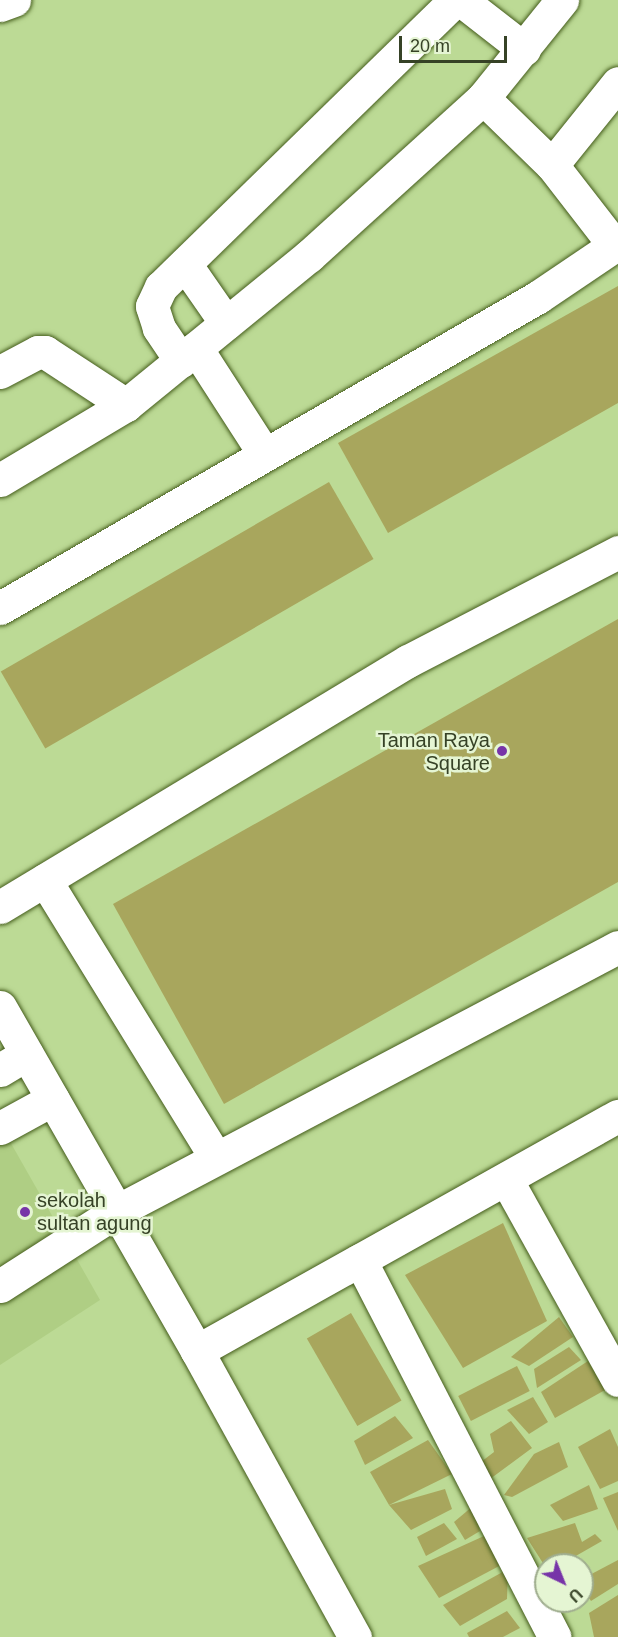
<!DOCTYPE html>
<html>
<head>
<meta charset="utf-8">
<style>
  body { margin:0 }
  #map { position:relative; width:618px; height:1637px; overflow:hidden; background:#bcda95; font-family:Arial,sans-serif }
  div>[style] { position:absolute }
  .built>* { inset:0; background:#afce84 }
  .building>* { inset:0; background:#a8a65d; transform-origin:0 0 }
  .roads { filter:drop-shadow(0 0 2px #455d1c) drop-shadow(0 0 2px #455d1c) }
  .minor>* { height:33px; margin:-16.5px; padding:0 16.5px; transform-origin:16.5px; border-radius:16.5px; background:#fff }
  .dots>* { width:16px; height:16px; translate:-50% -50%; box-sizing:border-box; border:3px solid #e5f5d3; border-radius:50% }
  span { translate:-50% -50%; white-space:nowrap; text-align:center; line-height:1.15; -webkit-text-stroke:5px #e5f5d3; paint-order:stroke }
  .poi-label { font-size:20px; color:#364226 }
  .right { translate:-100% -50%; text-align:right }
  .left { translate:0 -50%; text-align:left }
  .north { position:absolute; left:534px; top:1553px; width:60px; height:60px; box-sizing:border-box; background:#e5f5d3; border:2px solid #9fad8e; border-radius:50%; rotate:137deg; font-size:16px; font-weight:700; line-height:24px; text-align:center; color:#364226 }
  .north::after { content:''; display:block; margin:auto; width:21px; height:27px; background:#7734a8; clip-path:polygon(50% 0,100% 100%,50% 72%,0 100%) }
  .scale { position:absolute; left:399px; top:36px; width:108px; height:27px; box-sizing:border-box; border:3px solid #364226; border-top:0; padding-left:8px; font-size:18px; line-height:21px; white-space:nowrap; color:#364226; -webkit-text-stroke:4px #e5f5d3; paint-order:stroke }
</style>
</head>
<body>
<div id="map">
  <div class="built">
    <i style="clip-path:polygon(0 1124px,100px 1300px,0 1365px)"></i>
  </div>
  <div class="building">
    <i style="clip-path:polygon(618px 286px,618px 403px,388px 533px,338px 443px)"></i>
    <i style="left:329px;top:482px;width:89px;height:379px;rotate:60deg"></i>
    <i style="clip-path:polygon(618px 619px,618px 882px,224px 1104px,113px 904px)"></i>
    <i style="clip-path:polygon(503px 1223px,547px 1321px,463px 1368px,405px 1275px)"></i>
    <i style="left:351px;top:1313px;width:101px;height:51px;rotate:60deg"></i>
    <i style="clip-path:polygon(559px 1317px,573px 1337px,529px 1366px,511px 1357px)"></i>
    <i style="clip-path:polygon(569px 1347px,581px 1360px,537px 1388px,534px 1369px)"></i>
    <i style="clip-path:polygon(588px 1361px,605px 1390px,555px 1418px,541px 1392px)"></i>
    <i style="left:517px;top:1366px;width:28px;height:66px;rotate:63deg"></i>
    <i style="clip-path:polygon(533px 1397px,548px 1422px,529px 1434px,507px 1410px)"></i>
    <i style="clip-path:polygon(395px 1416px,413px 1438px,365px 1465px,354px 1441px)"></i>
    <i style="clip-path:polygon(511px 1421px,532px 1448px,486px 1482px,477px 1465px,494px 1452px,490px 1434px)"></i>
    <i style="clip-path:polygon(610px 1429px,618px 1447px,618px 1481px,600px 1489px,578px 1447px)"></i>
    <i style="clip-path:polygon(428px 1440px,452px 1474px,389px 1505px,370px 1472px)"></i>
    <i style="clip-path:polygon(559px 1442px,568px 1467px,512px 1497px,504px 1495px,534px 1454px)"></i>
    <i style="clip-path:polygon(589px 1485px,598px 1509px,563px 1521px,550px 1505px)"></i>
    <i style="clip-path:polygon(445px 1489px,452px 1509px,411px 1530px,389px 1505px)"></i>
    <i style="clip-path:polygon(618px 1492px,618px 1531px,603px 1498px)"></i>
    <i style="clip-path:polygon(473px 1506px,480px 1531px,465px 1540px,454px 1522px)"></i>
    <i style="clip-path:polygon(444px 1523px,457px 1539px,426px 1556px,417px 1537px)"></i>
    <i style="clip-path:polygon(575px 1523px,582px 1542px,595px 1534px,602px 1541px,560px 1565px,546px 1565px,546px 1568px,527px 1538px)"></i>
    <i style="clip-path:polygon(484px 1536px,501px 1565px,439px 1598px,418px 1566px)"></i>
    <i style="clip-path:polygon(618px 1560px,618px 1584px,591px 1601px,582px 1588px,582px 1579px)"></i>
    <i style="clip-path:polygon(508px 1569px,507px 1599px,460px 1626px,443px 1605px)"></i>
    <i style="clip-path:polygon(618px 1595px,618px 1637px,594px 1637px,589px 1613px)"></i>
    <i style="clip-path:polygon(507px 1611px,520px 1628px,503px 1637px,469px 1637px,467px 1633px)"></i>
  </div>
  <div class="roads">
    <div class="minor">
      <i style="left:461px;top:0;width:80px;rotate:37.9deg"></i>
      <i style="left:0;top:5px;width:15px;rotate:-20deg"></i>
      <i style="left:483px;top:98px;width:96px;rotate:44.2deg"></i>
      <i style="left:552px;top:165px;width:101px;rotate:52.2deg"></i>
      <i style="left:552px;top:165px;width:105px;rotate:-51.2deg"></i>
      <i style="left:185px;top:264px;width:72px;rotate:55.2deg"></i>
      <i style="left:196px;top:348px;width:127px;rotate:57.2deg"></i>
      <i style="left:181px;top:361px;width:40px;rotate:-124deg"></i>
      <i style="left:159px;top:328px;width:23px;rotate:-108deg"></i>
      <i style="left:152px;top:306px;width:21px;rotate:-65deg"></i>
      <i style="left:161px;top:287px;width:411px;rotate:-44.3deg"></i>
      <i style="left:0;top:372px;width:43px;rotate:-27.8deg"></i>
      <i style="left:38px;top:352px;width:7px"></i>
      <i style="left:45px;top:352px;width:97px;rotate:33.2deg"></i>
      <i style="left:0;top:480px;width:147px;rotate:-30.8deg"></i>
      <i style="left:126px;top:405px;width:236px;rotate:-39.2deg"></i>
      <i style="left:309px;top:256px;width:235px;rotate:-42.2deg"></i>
      <i style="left:483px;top:98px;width:126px;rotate:-51.1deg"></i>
      <i style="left:0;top:608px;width:621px;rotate:-30.03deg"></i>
      <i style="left:538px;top:297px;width:97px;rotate:-34deg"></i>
      <i style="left:45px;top:880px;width:326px;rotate:58.4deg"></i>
      <i style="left:0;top:907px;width:476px;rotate:-31.1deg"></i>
      <i style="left:408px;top:661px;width:237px;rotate:-27.4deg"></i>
      <i style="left:0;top:1007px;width:396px;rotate:60.2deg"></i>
      <i style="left:197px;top:1351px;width:327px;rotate:61.1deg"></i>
      <i style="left:0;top:1070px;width:31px;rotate:-31deg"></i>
      <i style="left:0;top:1128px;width:60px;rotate:-28.7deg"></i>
      <i style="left:506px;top:1179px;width:230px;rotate:60.9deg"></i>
      <i style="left:360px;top:1260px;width:424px;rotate:62.7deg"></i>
      <i style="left:0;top:1286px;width:139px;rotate:-32.7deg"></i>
      <i style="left:117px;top:1211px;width:566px;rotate:-27.79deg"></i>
      <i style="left:197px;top:1351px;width:482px;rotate:-29.2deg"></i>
    </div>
  </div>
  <div class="dots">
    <i style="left:502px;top:751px;background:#7734a8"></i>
    <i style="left:25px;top:1212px;background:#7734a8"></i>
  </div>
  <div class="poi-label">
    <span class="right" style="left:490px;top:752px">Taman Raya<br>Square</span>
    <span class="left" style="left:37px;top:1212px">sekolah<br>sultan agung</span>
  </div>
  <div class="north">U</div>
  <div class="scale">20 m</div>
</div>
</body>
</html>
